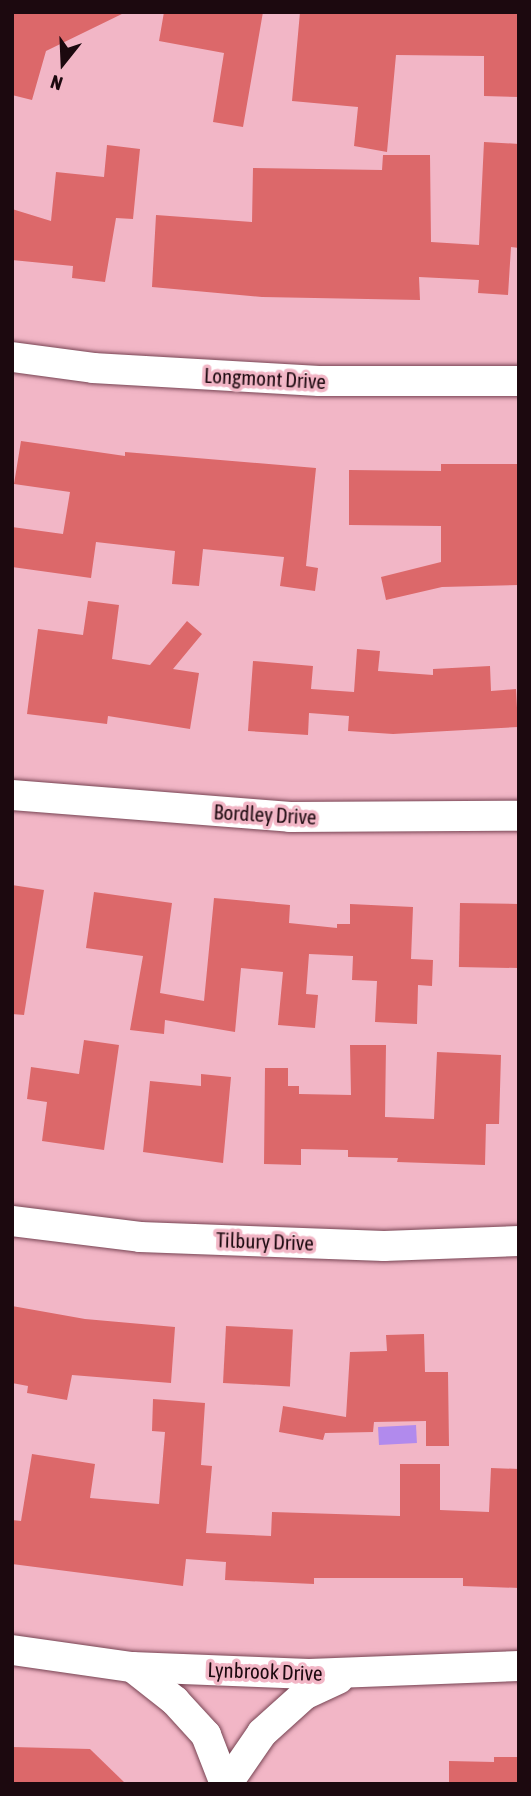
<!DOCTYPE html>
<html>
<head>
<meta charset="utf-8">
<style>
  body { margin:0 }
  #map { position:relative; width:531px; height:1796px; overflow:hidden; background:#f2b6c6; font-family:"Asap Condensed",sans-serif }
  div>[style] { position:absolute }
  .water>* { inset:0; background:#b18aed; transform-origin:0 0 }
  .building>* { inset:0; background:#dc686a; transform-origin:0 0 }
  .roads { filter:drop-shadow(0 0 2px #774453) drop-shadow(0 0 2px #774453) }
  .street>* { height:30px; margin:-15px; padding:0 15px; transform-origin:15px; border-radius:15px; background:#fff }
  span { translate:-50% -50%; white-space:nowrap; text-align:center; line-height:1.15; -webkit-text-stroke:7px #f2b6c6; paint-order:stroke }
  .street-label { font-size:21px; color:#1c090f }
  .frame { position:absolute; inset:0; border:14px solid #1c090f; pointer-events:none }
  .north { position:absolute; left:28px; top:28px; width:70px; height:70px; -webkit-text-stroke:5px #f2b6c6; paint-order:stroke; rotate:198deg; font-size:19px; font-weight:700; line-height:28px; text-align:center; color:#1c090f }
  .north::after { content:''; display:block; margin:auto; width:24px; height:32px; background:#1c090f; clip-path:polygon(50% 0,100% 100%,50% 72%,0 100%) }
</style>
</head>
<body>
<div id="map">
  <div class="water">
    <i style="left:416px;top:1425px;width:18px;height:38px;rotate:87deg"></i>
  </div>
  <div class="building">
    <i style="clip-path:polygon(12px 12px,126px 12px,46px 51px,32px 100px,12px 95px)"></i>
    <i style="clip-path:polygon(164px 12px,263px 12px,243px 127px,213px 122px,224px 53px,159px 41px)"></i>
    <i style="clip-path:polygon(300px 12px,519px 12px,519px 97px,484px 96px,484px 56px,396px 55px,387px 152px,354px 146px,358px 107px,292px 101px)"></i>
    <i style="clip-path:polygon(484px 142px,519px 144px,519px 248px,511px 247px,508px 295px,478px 293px,479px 280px,419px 277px,420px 300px,262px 297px,152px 287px,156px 215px,252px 222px,253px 168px,382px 170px,383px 155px,430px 155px,431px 242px,479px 245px)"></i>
    <i style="clip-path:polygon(107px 145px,140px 149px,133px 219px,116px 218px,105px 282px,72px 278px,73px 266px,12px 260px,12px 209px,51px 221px,56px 172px,104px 177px)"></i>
    <i style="clip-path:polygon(21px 441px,125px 456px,125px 452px,316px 468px,306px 566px,318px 568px,315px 591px,280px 586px,284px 557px,203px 549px,199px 586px,172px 584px,175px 551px,96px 542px,91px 578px,12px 567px,12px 527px,63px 534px,70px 492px,14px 484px)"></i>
    <i style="clip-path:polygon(441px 464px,519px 464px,519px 585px,442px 587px,386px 600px,381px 577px,441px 562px,441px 526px,349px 525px,349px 470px,441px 471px)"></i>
    <i style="clip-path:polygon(88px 601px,119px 605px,112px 659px,150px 665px,187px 621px,202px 634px,173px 669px,199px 673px,190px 729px,108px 716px,107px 724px,27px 714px,38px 629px,83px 635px)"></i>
    <i style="clip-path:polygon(357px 649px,380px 651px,378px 671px,433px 675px,433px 669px,490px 666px,491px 691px,516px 689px,518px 727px,393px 734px,348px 731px,349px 716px,309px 713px,308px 735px,248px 731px,253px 661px,313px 666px,311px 689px,354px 692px)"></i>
    <i style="clip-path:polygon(12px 885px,44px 890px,24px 1015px,12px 1014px)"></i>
    <i style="clip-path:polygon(94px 892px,172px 903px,160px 993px,204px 1001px,214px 898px,290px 905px,289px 923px,337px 928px,337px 924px,350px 924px,350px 904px,413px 907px,411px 959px,433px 960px,432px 986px,418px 985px,417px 1024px,375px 1022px,377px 981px,352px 980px,353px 956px,309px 954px,306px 994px,318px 995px,315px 1028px,278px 1025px,283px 972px,241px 968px,235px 1032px,165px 1020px,164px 1034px,130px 1030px,143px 956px,86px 948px)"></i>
    <i style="left:460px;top:903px;width:59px;height:64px;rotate:1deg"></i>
    <i style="clip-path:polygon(84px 1040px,119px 1045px,104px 1150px,42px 1141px,47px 1102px,27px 1099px,31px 1067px,79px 1074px)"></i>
    <i style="clip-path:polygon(350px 1045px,386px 1045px,385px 1117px,434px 1119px,437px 1052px,501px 1055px,499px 1124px,486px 1124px,485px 1165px,397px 1162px,398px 1158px,348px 1157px,348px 1150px,301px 1149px,301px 1165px,264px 1164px,265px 1068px,288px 1068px,288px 1086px,299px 1086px,299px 1094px,351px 1095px)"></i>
    <i style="clip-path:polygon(201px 1074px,231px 1077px,223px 1163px,143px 1152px,150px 1081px,201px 1086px)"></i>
    <i style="clip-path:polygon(12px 1306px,85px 1319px,175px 1327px,171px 1383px,72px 1375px,67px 1400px,27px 1393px,28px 1386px,12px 1383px)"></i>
    <i style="left:226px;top:1326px;width:67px;height:57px;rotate:3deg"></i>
    <i style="clip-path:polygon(424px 1334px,425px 1372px,448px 1372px,449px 1446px,426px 1446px,426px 1421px,374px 1422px,373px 1432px,325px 1433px,323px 1440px,279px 1432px,283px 1406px,346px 1417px,350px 1352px,387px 1351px,386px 1335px)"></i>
    <i style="clip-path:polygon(153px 1399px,205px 1403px,201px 1465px,212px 1466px,206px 1533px,271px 1536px,272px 1512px,400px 1516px,400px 1464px,440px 1464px,440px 1510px,489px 1512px,491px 1468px,519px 1469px,519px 1588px,463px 1586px,463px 1578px,314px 1578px,314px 1584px,225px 1580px,226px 1562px,186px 1559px,183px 1586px,12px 1564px,12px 1520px,21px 1521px,32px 1454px,95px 1464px,90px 1498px,159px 1504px,165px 1432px,152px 1431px)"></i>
    <i style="clip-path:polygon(12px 1747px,90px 1749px,126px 1784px,12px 1784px)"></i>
    <i style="clip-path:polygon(494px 1757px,519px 1757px,519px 1784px,449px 1784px,449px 1761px,494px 1762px)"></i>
  </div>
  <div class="roads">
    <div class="street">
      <i style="left:12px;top:357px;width:82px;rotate:7.7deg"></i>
      <i style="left:93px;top:368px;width:226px;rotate:3.3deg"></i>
      <i style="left:319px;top:381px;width:200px"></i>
      <i style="left:12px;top:795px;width:279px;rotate:4.5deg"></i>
      <i style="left:290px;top:817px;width:229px;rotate:-0.3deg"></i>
      <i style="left:12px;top:1221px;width:129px;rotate:7.1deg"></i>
      <i style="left:140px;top:1237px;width:244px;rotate:2.1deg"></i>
      <i style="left:384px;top:1246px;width:135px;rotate:-2.1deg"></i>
      <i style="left:12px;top:1650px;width:121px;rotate:8.1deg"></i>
      <i style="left:132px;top:1667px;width:177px;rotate:2.3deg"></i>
      <i style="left:309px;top:1674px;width:210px;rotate:-2.2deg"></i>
      <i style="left:132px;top:1667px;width:55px;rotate:38.3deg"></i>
      <i style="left:175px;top:1701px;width:46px;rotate:47.6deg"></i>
      <i style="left:206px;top:1735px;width:53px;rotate:68.8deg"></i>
      <i style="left:227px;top:1784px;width:62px;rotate:-55.5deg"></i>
      <i style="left:262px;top:1733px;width:57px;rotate:-42.1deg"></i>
      <i style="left:304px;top:1695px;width:38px;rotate:-25deg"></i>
    </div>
  </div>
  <div class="street-label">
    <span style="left:265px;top:378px;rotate:3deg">Longmont Drive</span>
    <span style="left:265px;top:814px;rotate:3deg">Bordley Drive</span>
    <span style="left:265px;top:1241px;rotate:2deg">Tilbury Drive</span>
    <span style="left:265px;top:1671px;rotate:2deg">Lynbrook Drive</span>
  </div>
  <div class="frame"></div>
  <div class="north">N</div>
</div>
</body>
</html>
